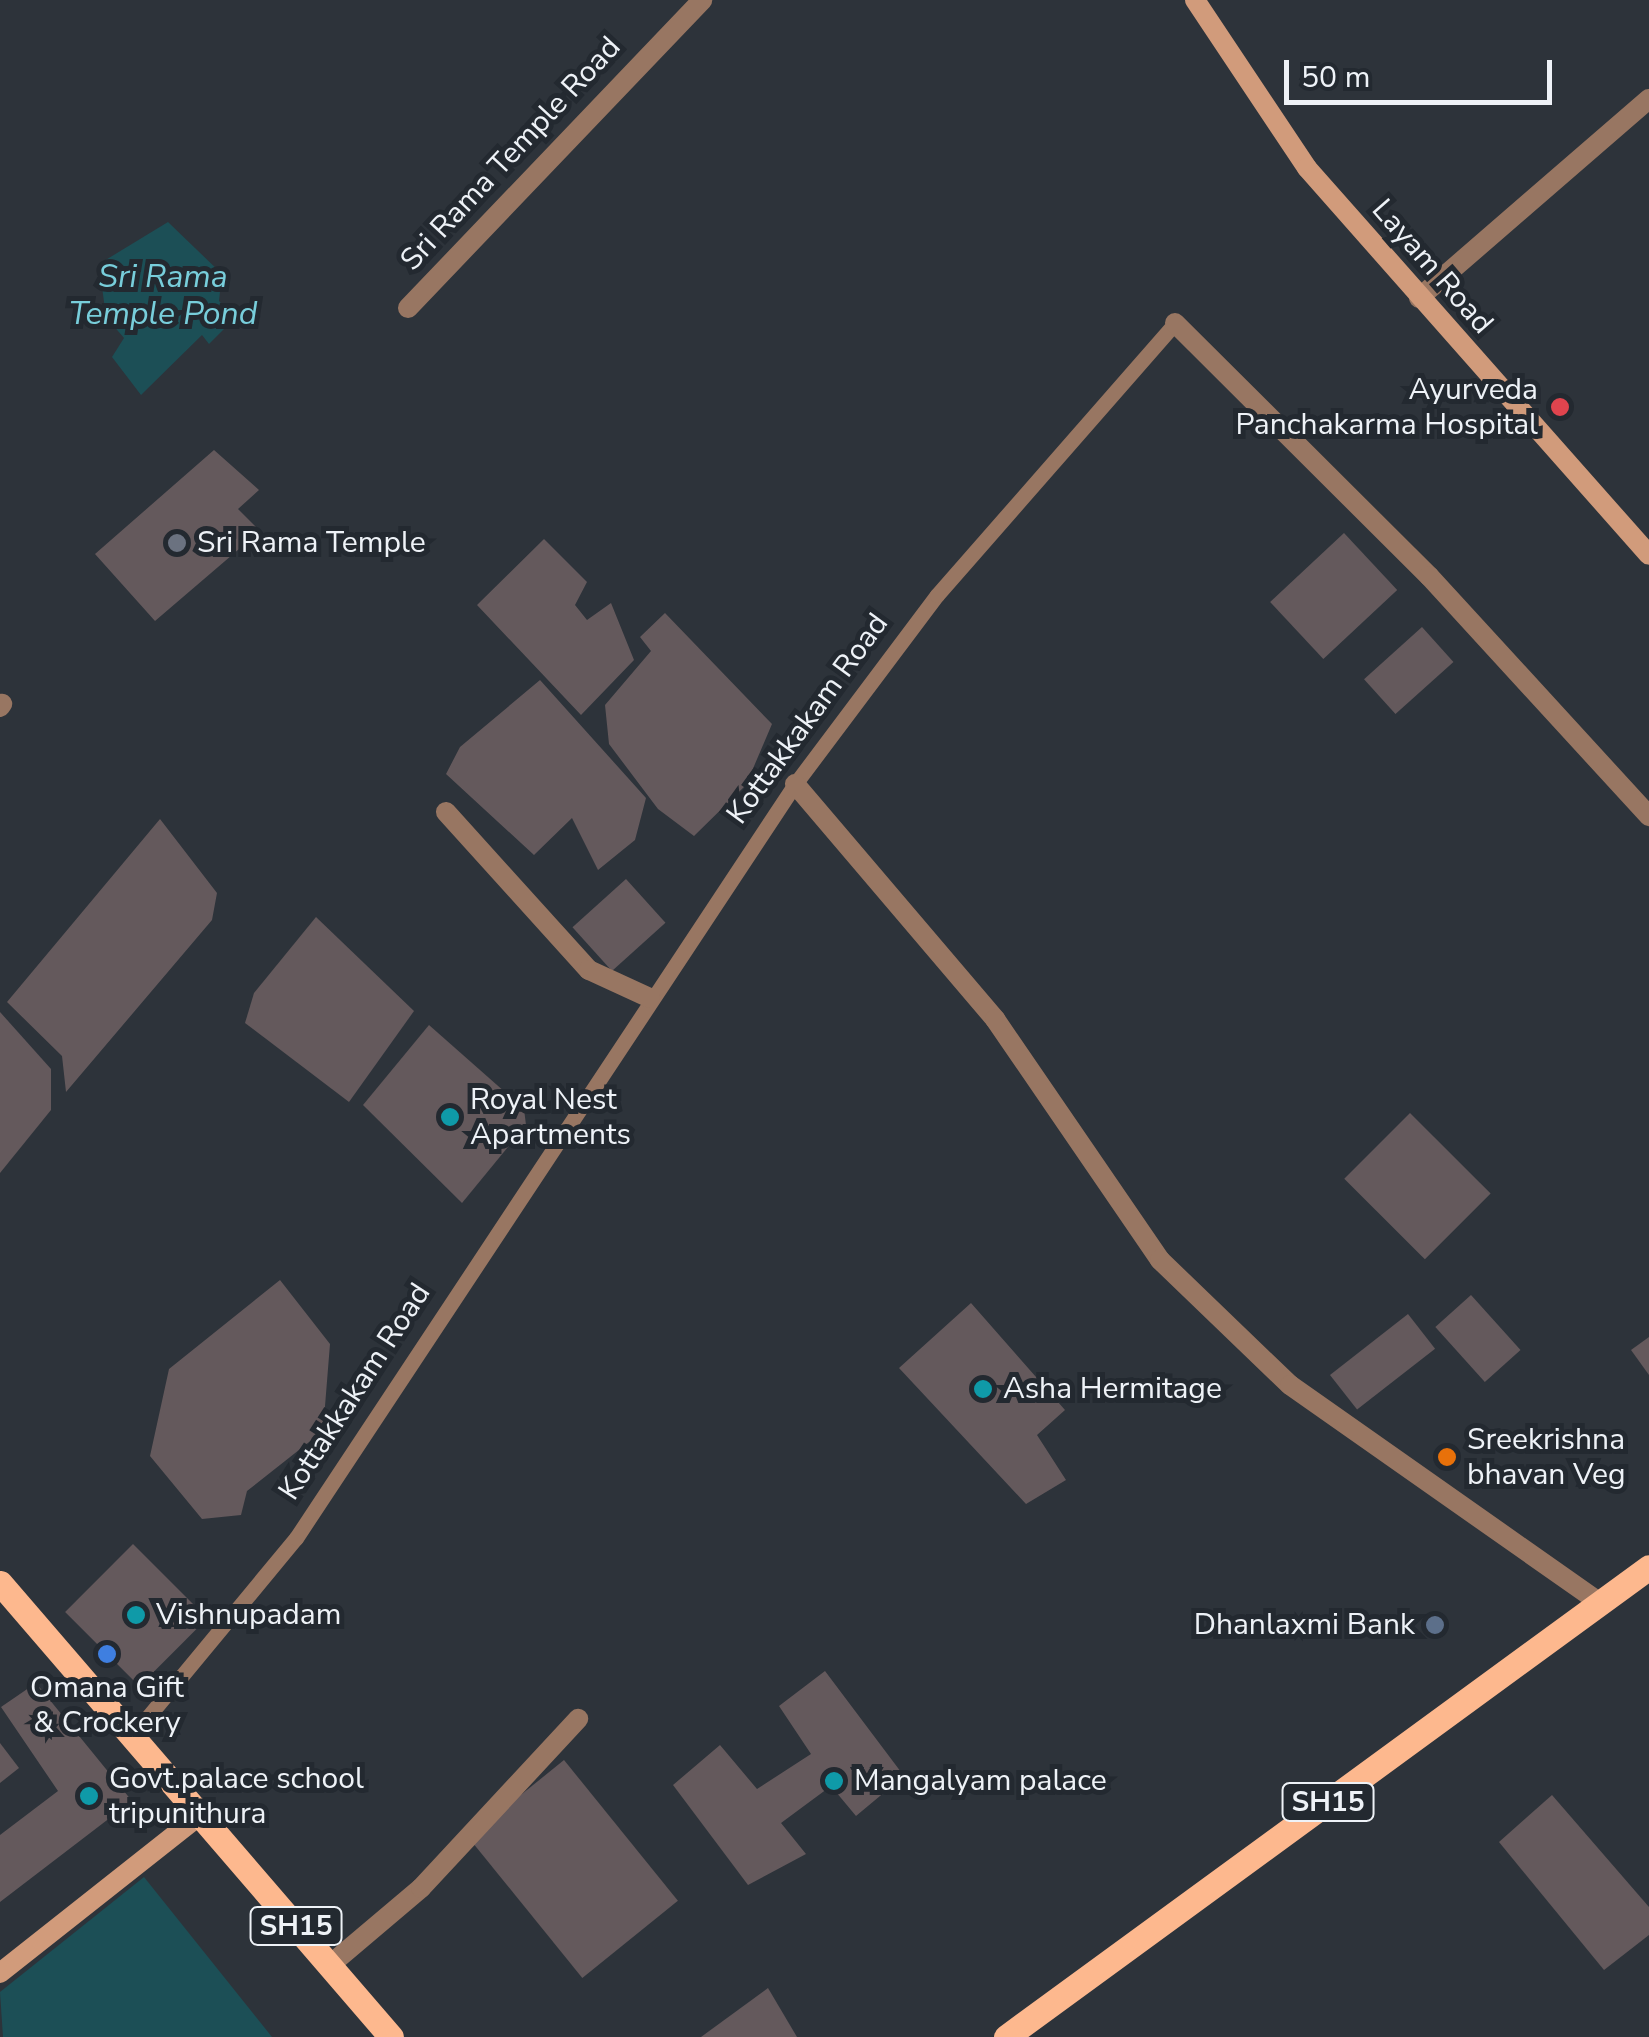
<!DOCTYPE html>
<html>
<head>
<meta charset="utf-8">
<style>
  body { margin:0 }
  #map { position:relative; width:1649px; height:2037px; overflow:hidden; background:#2d333a; font-family:"Nunito Sans",sans-serif }
  div>[style] { position:absolute }
  .water>* { inset:0; background:#1c4f56 }
  .building>* { inset:0; background:#64595c; transform-origin:0 0 }
  .lane>* { height:15px; margin:-7.5px; padding:0 7.5px; transform-origin:7.5px; border-radius:7.5px; background:#987662 }
  .street>* { height:20px; margin:-10px; padding:0 10px; transform-origin:10px; border-radius:10px; background:#987662 }
  .secondary>* { height:20px; margin:-10px; padding:0 10px; transform-origin:10px; border-radius:10px; background:#d19b7b }
  .primary>* { height:25px; margin:-12.5px; padding:0 12.5px; transform-origin:12.5px; border-radius:12.5px; background:#fdb88e }
  .dots>* { width:28px; height:28px; translate:-50% -50%; box-sizing:border-box; border:5px solid #232930; border-radius:50% }
  span { translate:-50% -50%; white-space:nowrap; text-align:center; line-height:1.15; -webkit-text-stroke:10px #232930; paint-order:stroke }
  .shield-label span { padding:2px 8px; background:#232930; border:2px solid; border-radius:8px; -webkit-text-stroke-width:0 }
  .shield-label { font-size:28px; color:#eef2f7; font-weight:700 }
  .street-label { font-size:30px; color:#eef2f7 }
  .poi-label { font-size:30px; color:#eef2f7 }
  .right { translate:-100% -50%; text-align:right }
  .left { translate:0 -50%; text-align:left }
  .water-label { font-size:32px; color:#78cedb; font-style:italic }
  .scale { position:absolute; left:1284px; top:60px; width:268px; height:45px; box-sizing:border-box; border:5px solid #eef2f7; border-top:0; padding-left:12px; font-size:30px; line-height:35px; white-space:nowrap; color:#eef2f7; -webkit-text-stroke:8px #232930; paint-order:stroke }
</style>
</head>
<body>
<div id="map">
  <div class="water">
    <i style="clip-path:polygon(168px 222px,222px 274px,219px 301px,235px 318px,209px 344px,202px 335px,141px 395px,112px 357px,124px 338px,106px 317px,99px 264px)"></i>
    <i style="clip-path:polygon(144px 1877px,272px 2037px,3px 2037px,0 1992px)"></i>
  </div>
  <div class="building">
    <i style="clip-path:polygon(214px 450px,259px 490px,238px 509px,260px 531px,155px 621px,95px 554px)"></i>
    <i style="left:1344px;top:533px;width:78px;height:101px;rotate:47deg"></i>
    <i style="clip-path:polygon(544px 539px,587px 582px,575px 605px,587px 620px,611px 603px,634px 660px,581px 715px,477px 605px)"></i>
    <i style="clip-path:polygon(665px 613px,772px 724px,746px 785px,694px 836px,658px 809px,609px 744px,605px 705px,651px 651px,640px 637px)"></i>
    <i style="left:1422px;top:627px;width:47px;height:78px;rotate:48deg"></i>
    <i style="clip-path:polygon(540px 680px,646px 798px,635px 840px,598px 870px,572px 818px,534px 855px,446px 774px,460px 747px)"></i>
    <i style="clip-path:polygon(160px 819px,217px 893px,212px 920px,66px 1092px,62px 1056px,7px 1002px)"></i>
    <i style="left:626px;top:879px;width:59px;height:72px;rotate:48deg"></i>
    <i style="clip-path:polygon(316px 917px,414px 1011px,349px 1102px,245px 1023px,254px 993px)"></i>
    <i style="clip-path:polygon(0 1012px,51px 1069px,51px 1110px,0 1173px)"></i>
    <i style="clip-path:polygon(429px 1025px,524px 1109px,526px 1125px,462px 1203px,363px 1105px)"></i>
    <i style="left:1410px;top:1113px;width:114px;height:93px;rotate:45deg"></i>
    <i style="clip-path:polygon(280px 1280px,330px 1344px,323px 1431px,247px 1491px,241px 1515px,202px 1519px,150px 1456px,169px 1369px)"></i>
    <i style="left:1471px;top:1295px;width:74px;height:48px;rotate:48deg"></i>
    <i style="clip-path:polygon(971px 1303px,1065px 1410px,1037px 1435px,1066px 1480px,1026px 1504px,899px 1368px)"></i>
    <i style="left:1408px;top:1314px;width:44px;height:99px;rotate:52deg"></i>
    <i style="clip-path:polygon(1649px 1337px,1649px 1375px,1631px 1350px)"></i>
    <i style="left:133px;top:1544px;width:105px;height:96px;rotate:45deg"></i>
    <i style="clip-path:polygon(825px 1671px,904px 1776px,856px 1816px,831px 1786px,781px 1823px,806px 1854px,748px 1885px,673px 1785px,720px 1745px,757px 1789px,811px 1754px,779px 1706px)"></i>
    <i style="clip-path:polygon(36px 1683px,132px 1801px,0 1902px,0 1835px,58px 1791px,1px 1707px)"></i>
    <i style="clip-path:polygon(0 1743px,19px 1768px,0 1783px)"></i>
    <i style="left:564px;top:1760px;width:181px;height:123px;rotate:51deg"></i>
    <i style="clip-path:polygon(1552px 1795px,1649px 1907px,1649px 1935px,1604px 1970px,1499px 1842px)"></i>
    <i style="clip-path:polygon(768px 1988px,797px 2037px,701px 2037px)"></i>
  </div>
  <div class="lane">
    <i style="left:132px;top:1736px;width:257px;rotate:-50.4deg"></i>
    <i style="left:296px;top:1538px;width:904px;rotate:-56.5deg"></i>
    <i style="left:795px;top:784px;width:236px;rotate:-53.1deg"></i>
    <i style="left:937px;top:595px;width:361px;rotate:-48.8deg"></i>
  </div>
  <div class="street">
    <i style="left:1419px;top:298px;width:304px;rotate:-40.9deg"></i>
    <i style="left:408px;top:308px;width:426px;rotate:-46.3deg"></i>
    <i style="left:1175px;top:323px;width:359px;rotate:44.9deg"></i>
    <i style="left:1429px;top:576px;width:326px;rotate:47.5deg"></i>
    <i style="left:0;top:707px;width:4px;rotate:-56deg"></i>
    <i style="left:795px;top:784px;width:309px;rotate:49.6deg"></i>
    <i style="left:995px;top:1019px;width:292px;rotate:55.6deg"></i>
    <i style="left:1160px;top:1260px;width:180px;rotate:43.9deg"></i>
    <i style="left:1290px;top:1385px;width:379px;rotate:35.1deg"></i>
    <i style="left:446px;top:812px;width:213px;rotate:47.9deg"></i>
    <i style="left:589px;top:970px;width:67px;rotate:24.7deg"></i>
    <i style="left:330px;top:1965px;width:119px;rotate:-40.2deg"></i>
    <i style="left:421px;top:1888px;width:231px;rotate:-47.1deg"></i>
  </div>
  <div class="secondary">
    <i style="left:1195px;top:0;width:202px;rotate:56.3deg"></i>
    <i style="left:1307px;top:168px;width:516px;rotate:48.53deg"></i>
    <i style="left:0;top:1973px;width:255px;rotate:-38.3deg"></i>
  </div>
  <div class="primary">
    <i style="left:0;top:1583px;width:599px;rotate:49.26deg"></i>
    <i style="left:1006px;top:2037px;width:796px;rotate:-36.16deg"></i>
  </div>
  <div class="dots">
    <i style="left:1560px;top:407px;background:#e0444e"></i>
    <i style="left:177px;top:543px;background:#6b7280"></i>
    <i style="left:450px;top:1117px;background:#0f9aa8"></i>
    <i style="left:983px;top:1389px;background:#0f9aa8"></i>
    <i style="left:1447px;top:1457px;background:#e8710a"></i>
    <i style="left:136px;top:1615px;background:#0f9aa8"></i>
    <i style="left:1435px;top:1625px;background:#5c6f8a"></i>
    <i style="left:107px;top:1654px;background:#3f7fe0"></i>
    <i style="left:834px;top:1781px;background:#0f9aa8"></i>
    <i style="left:89px;top:1796px;background:#0f9aa8"></i>
  </div>
  <div class="shield-label">
    <span style="left:1328px;top:1802px">SH15</span>
    <span style="left:296px;top:1926px">SH15</span>
  </div>
  <div class="street-label">
    <span style="left:511px;top:154px;rotate:-47deg">Sri Rama Temple Road</span>
    <span style="left:1432px;top:267px;rotate:49deg">Layam Road</span>
    <span style="left:808px;top:719px;rotate:-54deg">Kottakkakam Road</span>
    <span style="left:355px;top:1392px;rotate:-57deg">Kottakkakam Road</span>
  </div>
  <div class="poi-label">
    <span class="right" style="left:1538px;top:407px">Ayurveda<br>Panchakarma Hospital</span>
    <span class="left" style="left:197px;top:543px">Sri Rama Temple</span>
    <span class="left" style="left:470px;top:1117px">Royal Nest<br>Apartments</span>
    <span class="left" style="left:1003px;top:1389px">Asha Hermitage</span>
    <span class="left" style="left:1467px;top:1457px">Sreekrishna<br>bhavan Veg</span>
    <span class="left" style="left:156px;top:1615px">Vishnupadam</span>
    <span class="right" style="left:1415px;top:1625px">Dhanlaxmi Bank</span>
    <span style="left:107px;top:1705px">Omana Gift<br>&amp; Crockery</span>
    <span class="left" style="left:109px;top:1796px">Govt.palace school<br>tripunithura</span>
    <span class="left" style="left:854px;top:1781px">Mangalyam palace</span>
  </div>
  <div class="water-label">
    <span style="left:163px;top:296px">Sri Rama<br>Temple Pond</span>
  </div>
  <div class="scale">50 m</div>
</div>
</body>
</html>
